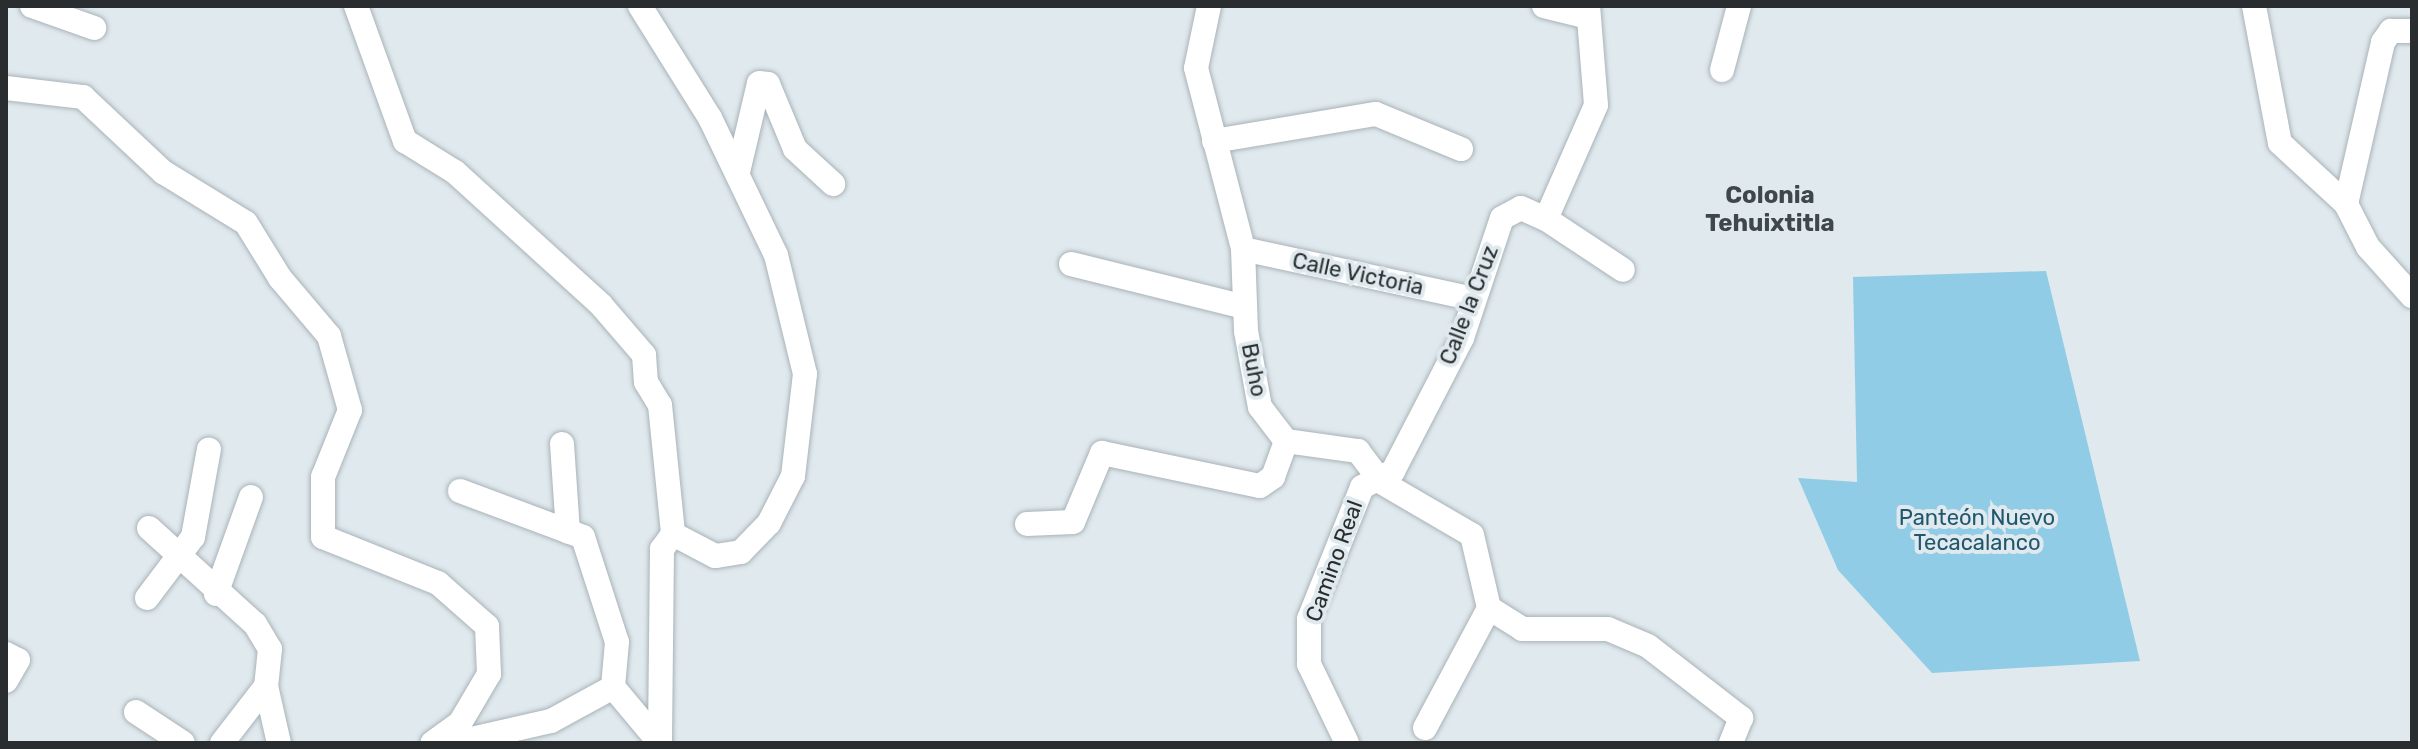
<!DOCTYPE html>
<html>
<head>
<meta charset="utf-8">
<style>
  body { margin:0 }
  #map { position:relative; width:2418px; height:749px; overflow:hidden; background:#dfe9ee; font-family:Rubik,sans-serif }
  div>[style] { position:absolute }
  .green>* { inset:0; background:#91cce6 }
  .roads { filter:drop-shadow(0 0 2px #a9b3b8) drop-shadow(0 0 2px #a9b3b8) }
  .minor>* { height:24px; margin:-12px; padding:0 12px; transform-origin:12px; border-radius:12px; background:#fff }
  span { translate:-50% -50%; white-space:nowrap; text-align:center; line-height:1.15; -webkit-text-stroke:8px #dfe9ee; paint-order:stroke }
  .street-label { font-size:22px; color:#292d2f }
  .park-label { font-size:22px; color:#1f576d }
  .neighbourhood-label { font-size:24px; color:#3f474b; font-weight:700 }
  .frame { position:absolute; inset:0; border:8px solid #292d2f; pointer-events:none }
</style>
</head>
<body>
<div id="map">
  <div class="green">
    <i style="clip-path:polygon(2046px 271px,2140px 661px,1932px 673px,1838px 570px,1798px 478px,1857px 482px,1853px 277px)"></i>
  </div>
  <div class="roads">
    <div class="minor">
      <i style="left:32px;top:6px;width:66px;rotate:19.5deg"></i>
      <i style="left:356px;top:6px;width:144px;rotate:70.1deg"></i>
      <i style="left:405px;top:141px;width:59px;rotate:31.8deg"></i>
      <i style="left:455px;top:172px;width:197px;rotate:42.3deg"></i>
      <i style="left:601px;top:305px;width:66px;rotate:49.3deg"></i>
      <i style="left:644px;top:355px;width:27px;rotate:86deg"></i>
      <i style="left:646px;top:382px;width:27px;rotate:59deg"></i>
      <i style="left:660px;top:405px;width:130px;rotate:84.2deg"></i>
      <i style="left:640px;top:6px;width:132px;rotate:58deg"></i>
      <i style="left:710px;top:118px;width:152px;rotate:64.3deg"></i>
      <i style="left:776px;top:255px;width:122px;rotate:76.3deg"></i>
      <i style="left:805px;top:374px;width:103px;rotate:96.7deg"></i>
      <i style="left:793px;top:476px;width:53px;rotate:117.1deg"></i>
      <i style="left:769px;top:523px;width:40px;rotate:134deg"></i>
      <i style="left:741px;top:552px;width:26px;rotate:171deg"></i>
      <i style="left:715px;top:556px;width:47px;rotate:-152.4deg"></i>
      <i style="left:673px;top:534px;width:19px;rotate:126deg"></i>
      <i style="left:662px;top:549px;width:194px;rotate:90.6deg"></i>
      <i style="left:1209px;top:6px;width:63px;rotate:101.8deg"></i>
      <i style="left:1196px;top:68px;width:187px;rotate:75.4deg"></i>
      <i style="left:1243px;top:249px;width:82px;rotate:87.9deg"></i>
      <i style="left:1246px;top:331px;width:77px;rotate:79.6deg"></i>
      <i style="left:1260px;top:407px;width:43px;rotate:52.6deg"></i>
      <i style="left:1286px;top:441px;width:73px;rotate:7.9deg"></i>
      <i style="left:1358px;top:451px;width:39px;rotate:53deg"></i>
      <i style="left:1381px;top:482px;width:105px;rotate:30.2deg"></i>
      <i style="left:1472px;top:535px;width:75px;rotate:76.9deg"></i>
      <i style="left:1544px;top:6px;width:45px;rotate:14deg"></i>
      <i style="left:2254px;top:6px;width:139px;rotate:79.3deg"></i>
      <i style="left:2280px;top:143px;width:90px;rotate:42.7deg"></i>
      <i style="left:2346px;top:204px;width:48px;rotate:62.9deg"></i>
      <i style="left:2368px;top:247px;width:66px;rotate:48.1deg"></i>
      <i style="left:1722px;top:70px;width:66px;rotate:-75.1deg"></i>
      <i style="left:6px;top:88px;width:78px;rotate:6.7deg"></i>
      <i style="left:83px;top:97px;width:110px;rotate:43.2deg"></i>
      <i style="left:163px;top:172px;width:97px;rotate:31.6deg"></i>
      <i style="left:246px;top:223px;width:65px;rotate:58.3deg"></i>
      <i style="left:280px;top:278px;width:76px;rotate:49.8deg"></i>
      <i style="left:329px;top:336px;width:77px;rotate:74.2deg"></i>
      <i style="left:350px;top:410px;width:72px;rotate:111.9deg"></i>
      <i style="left:323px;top:477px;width:60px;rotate:90deg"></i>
      <i style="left:323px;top:537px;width:124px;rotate:21.8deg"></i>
      <i style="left:438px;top:583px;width:65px;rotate:41.3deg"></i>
      <i style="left:487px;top:626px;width:48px;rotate:87.6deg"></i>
      <i style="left:489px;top:674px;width:57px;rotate:120.6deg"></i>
      <i style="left:460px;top:723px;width:34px;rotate:144deg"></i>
      <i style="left:1214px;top:141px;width:164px;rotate:-9.5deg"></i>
      <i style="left:1376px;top:114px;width:92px;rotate:22.4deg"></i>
      <i style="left:738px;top:172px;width:91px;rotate:-76.7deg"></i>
      <i style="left:759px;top:83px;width:9px;rotate:6deg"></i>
      <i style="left:768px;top:84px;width:70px;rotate:67.4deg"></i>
      <i style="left:795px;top:149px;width:52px;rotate:42.6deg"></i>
      <i style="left:2346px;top:204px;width:166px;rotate:-77.1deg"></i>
      <i style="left:2383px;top:42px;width:14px;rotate:-54deg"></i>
      <i style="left:2391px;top:31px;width:21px"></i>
      <i style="left:1546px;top:219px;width:124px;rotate:-66.3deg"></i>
      <i style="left:1596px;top:105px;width:99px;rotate:-94.6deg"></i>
      <i style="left:1243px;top:249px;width:236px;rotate:12.2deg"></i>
      <i style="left:1071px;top:264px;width:179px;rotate:13.9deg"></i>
      <i style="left:562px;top:444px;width:88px;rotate:86.1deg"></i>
      <i style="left:460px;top:491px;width:131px;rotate:20.5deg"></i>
      <i style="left:583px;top:537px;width:110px;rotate:72.1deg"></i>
      <i style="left:617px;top:642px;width:45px;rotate:95.1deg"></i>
      <i style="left:1027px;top:524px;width:46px;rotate:-2.5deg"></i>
      <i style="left:1073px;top:522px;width:75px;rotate:-67.2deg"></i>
      <i style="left:1102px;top:453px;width:161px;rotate:11.8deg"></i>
      <i style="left:1260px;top:486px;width:16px;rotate:-35deg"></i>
      <i style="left:1273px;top:477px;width:38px;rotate:-70deg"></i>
      <i style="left:149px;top:528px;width:143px;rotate:42.2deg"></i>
      <i style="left:255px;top:624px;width:29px;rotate:59deg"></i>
      <i style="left:270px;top:649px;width:37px;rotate:96deg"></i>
      <i style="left:266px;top:686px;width:58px;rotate:77.2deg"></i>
      <i style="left:216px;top:594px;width:103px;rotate:-70.2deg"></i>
      <i style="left:147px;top:598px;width:76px;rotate:-53deg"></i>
      <i style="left:193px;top:537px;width:89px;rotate:-79.7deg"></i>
      <i style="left:1489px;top:608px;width:39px;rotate:32deg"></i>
      <i style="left:1522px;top:629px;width:86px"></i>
      <i style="left:1608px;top:629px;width:43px;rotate:23deg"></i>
      <i style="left:1648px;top:646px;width:118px;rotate:37.7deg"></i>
      <i style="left:1741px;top:718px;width:27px;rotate:112deg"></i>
      <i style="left:6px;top:654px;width:13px;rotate:27deg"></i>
      <i style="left:18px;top:660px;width:24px;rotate:120deg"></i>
      <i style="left:613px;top:687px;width:73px;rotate:50deg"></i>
      <i style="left:136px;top:712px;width:56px;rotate:33.4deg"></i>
      <i style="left:1425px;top:728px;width:136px;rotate:-61.9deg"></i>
      <i style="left:222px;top:743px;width:72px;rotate:-52.3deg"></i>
      <i style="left:454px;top:743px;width:99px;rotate:-12.8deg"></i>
      <i style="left:551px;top:721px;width:71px;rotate:-28.7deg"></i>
      <i style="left:1347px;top:743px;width:88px;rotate:-115.7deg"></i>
      <i style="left:1309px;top:664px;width:45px;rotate:-90deg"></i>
      <i style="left:1309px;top:619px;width:142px;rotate:-68.1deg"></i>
      <i style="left:1362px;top:487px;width:35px;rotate:-27deg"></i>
      <i style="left:1393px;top:471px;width:150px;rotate:-62.6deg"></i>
      <i style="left:1462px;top:338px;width:126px;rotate:-71.6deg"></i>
      <i style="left:1502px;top:218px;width:21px;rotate:-28deg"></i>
      <i style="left:1521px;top:208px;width:27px;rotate:24deg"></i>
      <i style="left:1546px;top:219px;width:92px;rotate:33.5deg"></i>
    </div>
  </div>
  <div class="street-label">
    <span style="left:1358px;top:274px;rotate:12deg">Calle Victoria</span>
    <span style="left:1469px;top:305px;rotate:-69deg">Calle la Cruz</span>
    <span style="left:1254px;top:370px;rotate:79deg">Buho</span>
    <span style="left:1334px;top:561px;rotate:-70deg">Camino Real</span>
  </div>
  <div class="park-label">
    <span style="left:1977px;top:530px">Panteón Nuevo<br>Tecacalanco</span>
  </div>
  <div class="neighbourhood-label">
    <span style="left:1770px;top:210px">Colonia<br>Tehuixtitla</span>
  </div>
  <div class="frame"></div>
</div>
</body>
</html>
